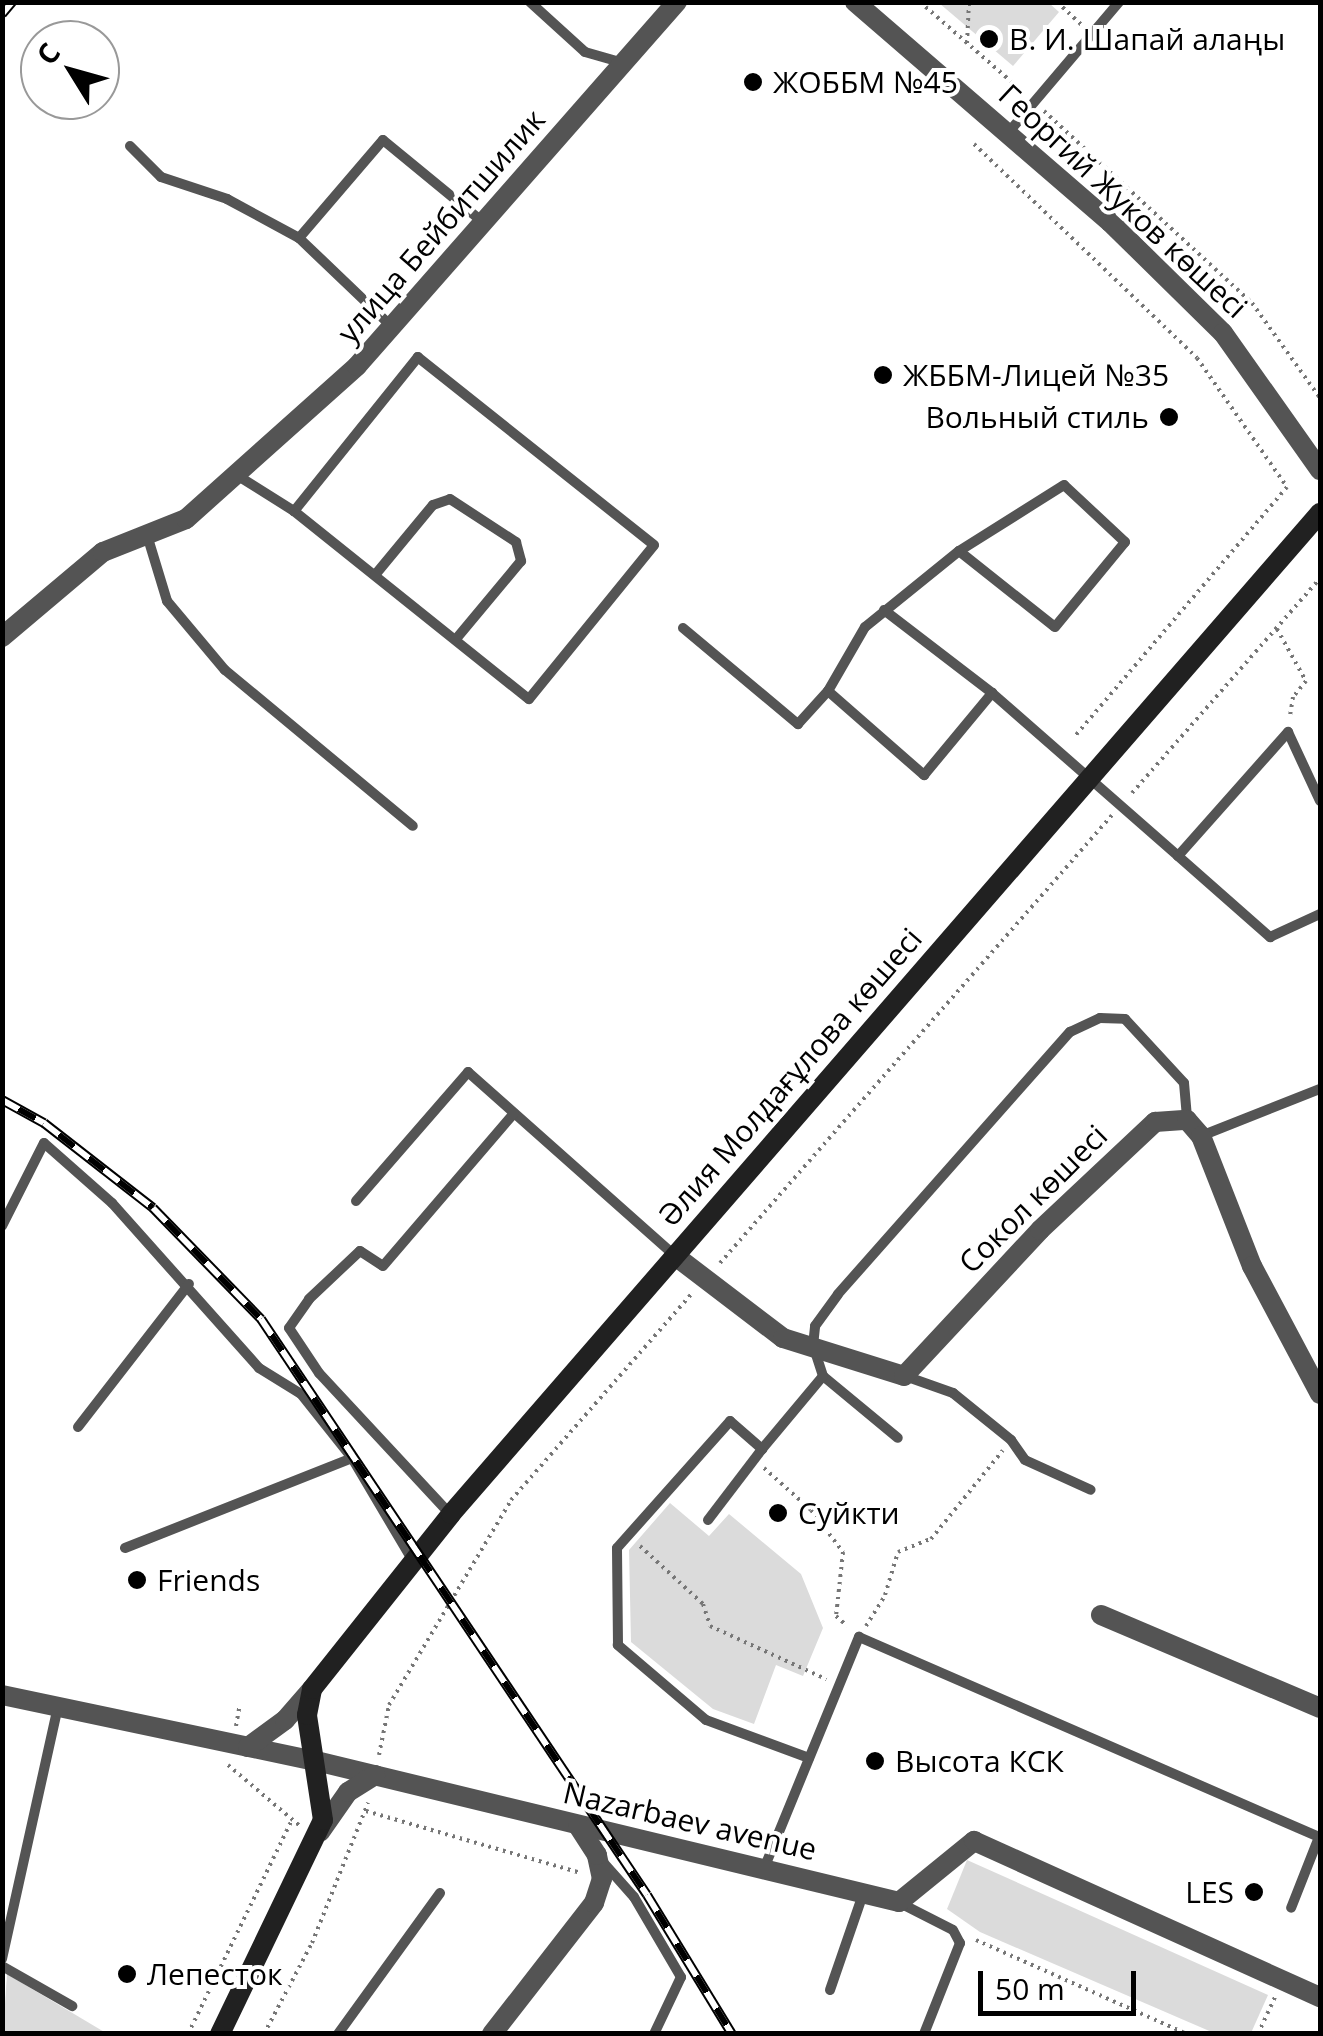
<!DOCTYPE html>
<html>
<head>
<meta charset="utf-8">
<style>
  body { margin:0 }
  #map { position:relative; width:1323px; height:2036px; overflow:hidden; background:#fff; font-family:"Open Sans",sans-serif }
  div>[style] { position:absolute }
  .green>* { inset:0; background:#dbdbdb }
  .path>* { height:4px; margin-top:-2px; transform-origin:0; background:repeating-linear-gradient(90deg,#767676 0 2.5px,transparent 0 7.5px) }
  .lane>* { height:10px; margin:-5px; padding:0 5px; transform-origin:5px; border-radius:5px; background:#545454 }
  .street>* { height:20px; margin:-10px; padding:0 10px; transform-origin:10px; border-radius:10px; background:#545454 }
  .secondary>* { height:20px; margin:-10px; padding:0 10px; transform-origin:10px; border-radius:10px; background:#212121 }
  .rail>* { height:10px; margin-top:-5px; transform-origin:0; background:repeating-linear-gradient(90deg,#fff 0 19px,#000 0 38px); box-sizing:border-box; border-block:2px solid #000 }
  .dots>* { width:28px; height:28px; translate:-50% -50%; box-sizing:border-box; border:5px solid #fff; border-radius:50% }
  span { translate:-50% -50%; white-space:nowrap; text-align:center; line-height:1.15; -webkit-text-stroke:8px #fff; paint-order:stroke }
  .poi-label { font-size:30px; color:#000 }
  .left { translate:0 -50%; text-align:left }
  .right { translate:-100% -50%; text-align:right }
  .street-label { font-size:30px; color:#000 }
  .frame { position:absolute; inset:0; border:5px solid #000; pointer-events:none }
  .north { position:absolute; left:20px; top:20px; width:100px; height:100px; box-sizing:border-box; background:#fff; border:2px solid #999; border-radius:50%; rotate:307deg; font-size:28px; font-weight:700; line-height:40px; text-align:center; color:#000 }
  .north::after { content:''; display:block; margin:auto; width:35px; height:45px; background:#000; clip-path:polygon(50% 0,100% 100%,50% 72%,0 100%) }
  .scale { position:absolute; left:978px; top:1971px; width:158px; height:45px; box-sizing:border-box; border:5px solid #000; border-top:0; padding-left:12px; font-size:30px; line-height:35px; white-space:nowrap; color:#000; -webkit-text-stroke:8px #fff; paint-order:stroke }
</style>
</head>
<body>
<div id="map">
  <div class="green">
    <i style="clip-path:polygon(939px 3px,1049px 3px,1059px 12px,1013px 66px)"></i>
    <i style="clip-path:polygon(670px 1503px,709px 1536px,729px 1514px,801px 1574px,823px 1628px,803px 1676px,776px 1665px,754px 1724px,713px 1709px,631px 1642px,629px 1550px)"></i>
    <i style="clip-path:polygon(967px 1860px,1268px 1995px,1251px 2033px,1214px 2033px,980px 1932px,947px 1909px)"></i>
    <i style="clip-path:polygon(7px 1974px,106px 2033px,3px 2034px)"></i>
  </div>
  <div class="path">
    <i style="left:920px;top:2px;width:135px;rotate:41.1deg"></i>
    <i style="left:1057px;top:2px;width:33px;rotate:43deg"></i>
    <i style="left:967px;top:43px;width:41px;rotate:-87.2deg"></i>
    <i style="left:1044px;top:111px;width:283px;rotate:42.7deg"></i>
    <i style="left:1252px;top:303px;width:117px;rotate:54.4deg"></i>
    <i style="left:974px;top:144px;width:309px;rotate:43.8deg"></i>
    <i style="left:1197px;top:358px;width:157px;rotate:55.1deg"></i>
    <i style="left:1287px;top:487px;width:328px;rotate:130.4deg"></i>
    <i style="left:1277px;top:629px;width:60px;rotate:60.9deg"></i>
    <i style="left:1306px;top:681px;width:21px;rotate:129deg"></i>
    <i style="left:1293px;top:697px;width:20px;rotate:99deg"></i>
    <i style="left:1132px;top:793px;width:286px;rotate:-48.8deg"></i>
    <i style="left:720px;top:1263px;width:595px;rotate:-48.81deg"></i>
    <i style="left:764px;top:1468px;width:63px;rotate:41.8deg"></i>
    <i style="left:811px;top:1510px;width:53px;rotate:52.7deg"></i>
    <i style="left:843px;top:1552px;width:64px;rotate:96.2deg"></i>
    <i style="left:836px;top:1616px;width:15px;rotate:42deg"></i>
    <i style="left:640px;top:1546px;width:86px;rotate:42.6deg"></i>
    <i style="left:703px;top:1604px;width:23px;rotate:72deg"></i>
    <i style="left:710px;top:1626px;width:128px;rotate:24.6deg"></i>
    <i style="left:866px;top:1626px;width:36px;rotate:-58deg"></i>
    <i style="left:885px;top:1595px;width:45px;rotate:-73.2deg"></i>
    <i style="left:898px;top:1552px;width:35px;rotate:-22deg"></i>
    <i style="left:931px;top:1539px;width:114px;rotate:-51deg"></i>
    <i style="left:236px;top:1726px;width:22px;rotate:-80deg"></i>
    <i style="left:379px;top:1755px;width:51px;rotate:-78.7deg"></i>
    <i style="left:389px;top:1705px;width:239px;rotate:-59.2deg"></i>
    <i style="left:511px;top:1500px;width:276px;rotate:-48.8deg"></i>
    <i style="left:228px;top:1765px;width:94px;rotate:40.3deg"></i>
    <i style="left:366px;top:1811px;width:221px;rotate:16.1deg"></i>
    <i style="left:976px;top:1940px;width:231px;rotate:24deg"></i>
    <i style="left:188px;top:2034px;width:236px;rotate:-64.1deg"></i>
    <i style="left:264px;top:2034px;width:103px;rotate:-62.2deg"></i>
    <i style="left:312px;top:1943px;width:151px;rotate:-68.2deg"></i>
    <i style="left:1258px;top:2034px;width:41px;rotate:-65.3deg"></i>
  </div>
  <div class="lane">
    <i style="left:530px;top:2px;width:74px;rotate:42.3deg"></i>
    <i style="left:585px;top:52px;width:40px;rotate:16deg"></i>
    <i style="left:1008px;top:133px;width:172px;rotate:-49.7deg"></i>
    <i style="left:130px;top:146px;width:44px;rotate:45deg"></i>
    <i style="left:161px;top:177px;width:70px;rotate:18.4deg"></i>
    <i style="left:227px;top:199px;width:82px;rotate:28.4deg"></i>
    <i style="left:299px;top:238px;width:127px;rotate:43.7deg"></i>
    <i style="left:299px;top:238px;width:129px;rotate:-49.4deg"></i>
    <i style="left:383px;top:140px;width:129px;rotate:39.4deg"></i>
    <i style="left:235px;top:474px;width:70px;rotate:32.1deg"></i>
    <i style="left:294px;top:511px;width:301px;rotate:38.7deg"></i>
    <i style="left:529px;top:699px;width:198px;rotate:-50.9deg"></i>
    <i style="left:654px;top:545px;width:302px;rotate:-141.5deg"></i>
    <i style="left:418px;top:357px;width:198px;rotate:128.8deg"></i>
    <i style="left:147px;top:535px;width:69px;rotate:73.1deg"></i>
    <i style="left:167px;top:601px;width:90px;rotate:50deg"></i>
    <i style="left:225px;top:670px;width:244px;rotate:39.7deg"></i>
    <i style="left:959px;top:551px;width:122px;rotate:38.4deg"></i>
    <i style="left:1055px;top:627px;width:110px;rotate:-50.5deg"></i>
    <i style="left:1125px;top:542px;width:83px;rotate:-136.9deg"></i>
    <i style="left:1064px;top:485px;width:124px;rotate:147.8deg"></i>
    <i style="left:959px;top:551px;width:121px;rotate:141deg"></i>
    <i style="left:865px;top:627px;width:74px;rotate:120deg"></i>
    <i style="left:828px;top:691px;width:128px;rotate:41.2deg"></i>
    <i style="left:924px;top:775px;width:107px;rotate:-50.3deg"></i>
    <i style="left:992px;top:693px;width:247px;rotate:41.2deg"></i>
    <i style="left:1178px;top:856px;width:166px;rotate:-48.4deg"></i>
    <i style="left:1288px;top:732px;width:76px;rotate:65.1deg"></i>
    <i style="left:375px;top:575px;width:91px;rotate:-50.4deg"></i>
    <i style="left:433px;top:505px;width:18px;rotate:-19deg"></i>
    <i style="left:450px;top:499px;width:79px;rotate:33.1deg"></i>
    <i style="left:516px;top:542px;width:20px;rotate:75deg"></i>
    <i style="left:521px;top:561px;width:102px;rotate:129.8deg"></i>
    <i style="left:884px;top:610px;width:136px;rotate:37.5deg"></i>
    <i style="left:683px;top:628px;width:150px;rotate:39.9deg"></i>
    <i style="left:798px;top:724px;width:45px;rotate:-47.7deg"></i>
    <i style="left:1178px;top:856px;width:123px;rotate:41.4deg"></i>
    <i style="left:1270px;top:937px;width:55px;rotate:-24.7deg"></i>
    <i style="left:1201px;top:1136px;width:128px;rotate:-21.6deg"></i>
    <i style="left:356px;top:1201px;width:171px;rotate:-49deg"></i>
    <i style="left:468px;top:1072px;width:276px;rotate:41.6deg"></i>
    <i style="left:2px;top:1226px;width:93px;rotate:-63.2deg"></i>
    <i style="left:44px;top:1143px;width:91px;rotate:41.4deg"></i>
    <i style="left:112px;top:1203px;width:221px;rotate:48.3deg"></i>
    <i style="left:259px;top:1368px;width:49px;rotate:31.8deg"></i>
    <i style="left:301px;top:1394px;width:82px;rotate:51.4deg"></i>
    <i style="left:352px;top:1458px;width:120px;rotate:59.4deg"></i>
    <i style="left:823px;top:1376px;width:97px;rotate:39.6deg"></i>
    <i style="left:905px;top:1376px;width:51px;rotate:19.5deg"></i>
    <i style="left:953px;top:1393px;width:75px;rotate:39deg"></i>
    <i style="left:1011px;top:1440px;width:24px;rotate:55deg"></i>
    <i style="left:1025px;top:1460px;width:72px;rotate:24.4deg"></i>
    <i style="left:78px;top:1427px;width:181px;rotate:-52.2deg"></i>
    <i style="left:450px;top:1514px;width:192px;rotate:-132.9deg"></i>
    <i style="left:319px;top:1373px;width:54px;rotate:-123.7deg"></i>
    <i style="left:289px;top:1328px;width:35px;rotate:-55deg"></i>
    <i style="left:309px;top:1299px;width:70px;rotate:-43.3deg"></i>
    <i style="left:360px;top:1251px;width:27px;rotate:33deg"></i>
    <i style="left:383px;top:1266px;width:201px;rotate:-49.4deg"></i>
    <i style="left:708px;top:1520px;width:89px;rotate:-52.7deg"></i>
    <i style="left:125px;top:1548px;width:244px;rotate:-21.6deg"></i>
    <i style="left:809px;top:1758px;width:110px;rotate:-159.7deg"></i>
    <i style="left:706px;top:1720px;width:116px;rotate:-139.6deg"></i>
    <i style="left:618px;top:1645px;width:97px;rotate:-90.6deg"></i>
    <i style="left:617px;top:1548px;width:170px;rotate:-48.3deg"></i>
    <i style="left:730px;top:1421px;width:43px;rotate:41.2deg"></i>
    <i style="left:762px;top:1449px;width:95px;rotate:-50.1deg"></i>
    <i style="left:823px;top:1376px;width:32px;rotate:-108deg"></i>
    <i style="left:813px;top:1346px;width:20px;rotate:-84deg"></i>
    <i style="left:815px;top:1326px;width:39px;rotate:-54deg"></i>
    <i style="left:838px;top:1294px;width:350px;rotate:-48.5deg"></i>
    <i style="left:1070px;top:1032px;width:33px;rotate:-25deg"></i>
    <i style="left:1100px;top:1018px;width:25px;rotate:2deg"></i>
    <i style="left:1125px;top:1019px;width:87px;rotate:47.3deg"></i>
    <i style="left:1184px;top:1083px;width:37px;rotate:85deg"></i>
    <i style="left:602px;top:1861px;width:48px;rotate:48.4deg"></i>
    <i style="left:634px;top:1897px;width:93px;rotate:59.6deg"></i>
    <i style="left:681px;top:1977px;width:63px;rotate:115.3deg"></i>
    <i style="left:765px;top:1866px;width:248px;rotate:-67.7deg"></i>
    <i style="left:859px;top:1637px;width:502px;rotate:23.5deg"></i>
    <i style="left:1319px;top:1837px;width:76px;rotate:111.5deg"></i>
    <i style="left:900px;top:1903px;width:59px;rotate:27deg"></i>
    <i style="left:953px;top:1930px;width:15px;rotate:62deg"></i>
    <i style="left:960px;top:1943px;width:98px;rotate:111.6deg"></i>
    <i style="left:2px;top:1959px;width:258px;rotate:-77.5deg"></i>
    <i style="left:2px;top:1966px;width:81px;rotate:29.7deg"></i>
    <i style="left:830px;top:1990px;width:102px;rotate:-71deg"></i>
    <i style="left:338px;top:2034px;width:174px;rotate:-54.1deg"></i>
  </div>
  <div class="street">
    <i style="left:855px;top:2px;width:337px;rotate:40.8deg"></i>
    <i style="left:1110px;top:222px;width:158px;rotate:44.5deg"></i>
    <i style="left:1223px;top:333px;width:168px;rotate:54.7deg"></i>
    <i style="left:2px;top:637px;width:132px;rotate:-40.1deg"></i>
    <i style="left:103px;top:552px;width:89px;rotate:-21.7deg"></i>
    <i style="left:186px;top:519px;width:229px;rotate:-41.8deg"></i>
    <i style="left:357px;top:366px;width:485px;rotate:-48.7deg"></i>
    <i style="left:674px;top:1255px;width:137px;rotate:37.3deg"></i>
    <i style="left:783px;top:1338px;width:127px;rotate:17.4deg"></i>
    <i style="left:904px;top:1376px;width:200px;rotate:-47deg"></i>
    <i style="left:1040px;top:1230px;width:158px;rotate:-43.2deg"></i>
    <i style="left:1155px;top:1122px;width:32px;rotate:-4deg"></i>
    <i style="left:1187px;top:1120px;width:21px;rotate:49deg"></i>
    <i style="left:1201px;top:1136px;width:140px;rotate:68.6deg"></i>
    <i style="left:1252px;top:1266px;width:145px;rotate:62deg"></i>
    <i style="left:1101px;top:1615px;width:238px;rotate:23deg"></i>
    <i style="left:2px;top:1695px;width:321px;rotate:11.9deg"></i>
    <i style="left:316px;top:1761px;width:600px;rotate:13.6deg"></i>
    <i style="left:899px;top:1902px;width:97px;rotate:-39.1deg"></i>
    <i style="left:974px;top:1841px;width:380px;rotate:24.3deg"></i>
    <i style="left:248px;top:1747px;width:46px;rotate:-36.1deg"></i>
    <i style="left:285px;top:1720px;width:41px;rotate:-48.9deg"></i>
    <i style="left:320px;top:1832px;width:49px;rotate:-55deg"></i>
    <i style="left:348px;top:1792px;width:32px;rotate:-32deg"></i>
    <i style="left:492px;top:2034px;width:166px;rotate:-52.1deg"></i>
    <i style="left:594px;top:1903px;width:25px;rotate:-72deg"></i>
    <i style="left:602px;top:1879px;width:25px;rotate:-102deg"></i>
    <i style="left:597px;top:1855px;width:35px;rotate:-123deg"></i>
  </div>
  <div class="secondary">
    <i style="left:220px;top:2034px;width:237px;rotate:-64.3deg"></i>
    <i style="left:323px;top:1820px;width:106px;rotate:-98.7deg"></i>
    <i style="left:307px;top:1715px;width:26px;rotate:-79deg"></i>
    <i style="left:312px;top:1689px;width:223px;rotate:-51.5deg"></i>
    <i style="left:451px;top:1514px;width:1326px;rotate:-49.04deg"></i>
  </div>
  <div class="rail">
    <i style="left:2px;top:14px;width:16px;rotate:-50deg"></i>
    <i style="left:2px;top:1100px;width:48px;rotate:28.7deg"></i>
    <i style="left:44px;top:1123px;width:138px;rotate:37.9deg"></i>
    <i style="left:153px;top:1208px;width:155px;rotate:45.8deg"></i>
    <i style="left:261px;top:1319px;width:693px;rotate:56.17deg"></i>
    <i style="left:647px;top:1895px;width:163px;rotate:58.6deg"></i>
  </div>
  <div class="dots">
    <i style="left:989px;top:39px;background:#000"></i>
    <i style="left:753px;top:82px;background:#000"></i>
    <i style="left:883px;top:375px;background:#000"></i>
    <i style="left:1169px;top:417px;background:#000"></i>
    <i style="left:778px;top:1513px;background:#000"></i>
    <i style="left:137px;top:1580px;background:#000"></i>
    <i style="left:875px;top:1761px;background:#000"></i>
    <i style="left:1254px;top:1892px;background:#000"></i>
    <i style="left:127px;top:1974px;background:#000"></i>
  </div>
  <div class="poi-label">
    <span class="left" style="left:1009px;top:39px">В. И. Шапай алаңы</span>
    <span class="left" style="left:773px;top:82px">ЖОББМ №45</span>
    <span class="left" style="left:903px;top:375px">ЖББМ-Лицей №35</span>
    <span class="right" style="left:1149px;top:417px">Вольный стиль</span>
    <span class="left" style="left:798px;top:1513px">Суйкти</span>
    <span class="left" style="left:157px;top:1580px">Friends</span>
    <span class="left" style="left:895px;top:1761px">Высота КСК</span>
    <span class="right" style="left:1234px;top:1892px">LES</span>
    <span class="left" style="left:147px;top:1974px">Лепесток</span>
  </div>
  <div class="street-label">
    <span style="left:1123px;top:201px;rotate:43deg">Георгий Жуков көшесі</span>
    <span style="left:441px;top:226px;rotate:-49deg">улица Бейбитшилик</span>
    <span style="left:790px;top:1077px;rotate:-49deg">Әлия Молдағұлова көшесі</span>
    <span style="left:1033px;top:1199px;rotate:-45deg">Сокол көшесі</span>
    <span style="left:690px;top:1821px;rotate:13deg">Nazarbaev avenue</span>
  </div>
  <div class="frame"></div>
  <div class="north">С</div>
  <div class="scale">50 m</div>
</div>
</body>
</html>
